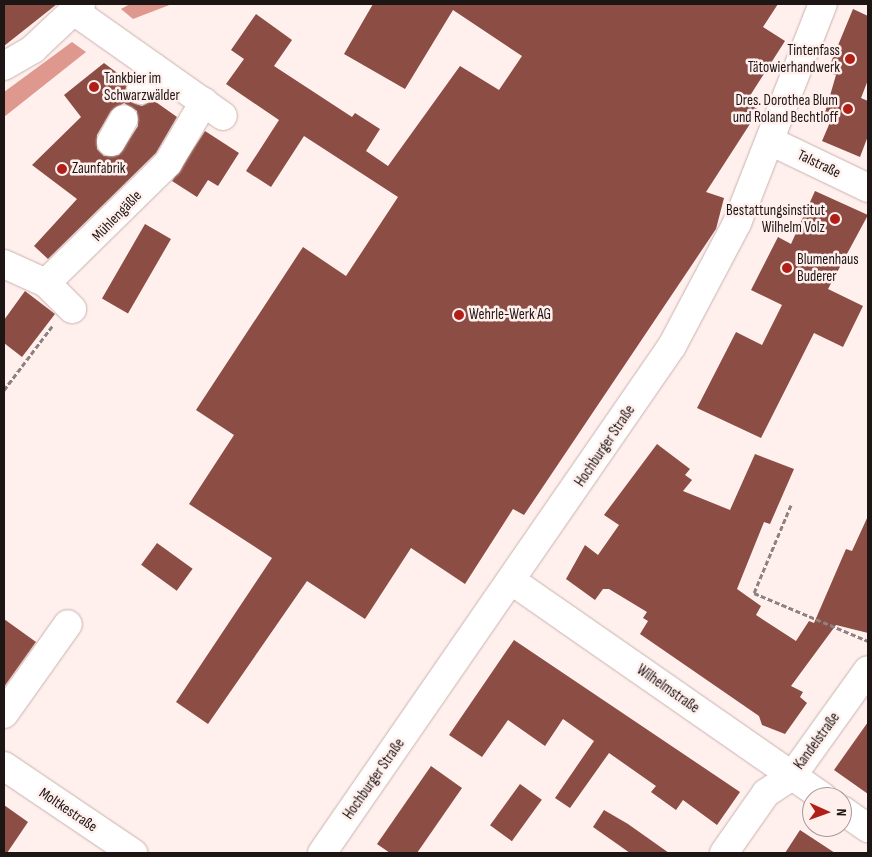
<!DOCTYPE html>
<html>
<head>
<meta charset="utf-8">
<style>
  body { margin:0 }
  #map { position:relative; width:872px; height:857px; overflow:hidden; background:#fff0ee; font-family:"Sofia Sans Condensed",sans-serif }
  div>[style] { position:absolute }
  .water>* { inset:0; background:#de988e }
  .building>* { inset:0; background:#8b4d44; transform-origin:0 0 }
  .path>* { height:3px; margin-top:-1.5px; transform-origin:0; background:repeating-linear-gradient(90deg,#8d8280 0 5px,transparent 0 7.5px) }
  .roads { filter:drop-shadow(0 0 1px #c9b2ae) drop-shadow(0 0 1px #c9b2ae) }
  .minor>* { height:28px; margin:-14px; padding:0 14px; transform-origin:14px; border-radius:14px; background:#fff }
  .dots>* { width:14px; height:14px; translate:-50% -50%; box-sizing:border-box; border:2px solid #fff0ee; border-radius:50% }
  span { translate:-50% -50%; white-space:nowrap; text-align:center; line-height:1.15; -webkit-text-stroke:5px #fff0ee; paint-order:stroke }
  .poi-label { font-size:15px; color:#1e1614 }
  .right { translate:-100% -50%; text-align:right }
  .left { translate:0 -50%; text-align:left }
  .street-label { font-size:15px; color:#1e1614 }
  .frame { position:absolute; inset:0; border:5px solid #1e1614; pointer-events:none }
  .north { position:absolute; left:802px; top:787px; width:50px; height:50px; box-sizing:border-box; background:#fff0ee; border:1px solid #a59997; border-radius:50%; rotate:92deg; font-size:14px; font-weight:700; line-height:20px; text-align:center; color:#1e1614 }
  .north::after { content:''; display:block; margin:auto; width:18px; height:22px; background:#b02019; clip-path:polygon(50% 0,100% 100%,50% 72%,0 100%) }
</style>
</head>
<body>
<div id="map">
  <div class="water">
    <i style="clip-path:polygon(130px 4px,172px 4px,133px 19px,121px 9px)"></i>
    <i style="clip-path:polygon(72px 42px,86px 52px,4px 117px,4px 92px)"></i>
  </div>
  <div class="building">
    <i style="clip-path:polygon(4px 4px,57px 4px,4px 46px)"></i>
    <i style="clip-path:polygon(373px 4px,778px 4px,763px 27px,785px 41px,746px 102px,759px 110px,706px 192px,724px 198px,716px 229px,524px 515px,513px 509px,465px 584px,411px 548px,365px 619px,307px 581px,208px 724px,176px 702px,272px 558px,189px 504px,234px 435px,196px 410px,303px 247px,346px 276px,398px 197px,304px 136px,271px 187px,246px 171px,279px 120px,226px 84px,244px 59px,231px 50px,256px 14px,292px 40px,274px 66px,352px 117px,355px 113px,380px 129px,366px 151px,388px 166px,460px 66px,499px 90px,522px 56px,453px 10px,405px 89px,344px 54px)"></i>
    <i style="clip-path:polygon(853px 9px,868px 16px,868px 80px,861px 98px,868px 101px,868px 136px,860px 157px,822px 141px,831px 120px,824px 116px,836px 75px,827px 72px)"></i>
    <i style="clip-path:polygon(evenodd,104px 63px,128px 81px,125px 91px,133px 103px,142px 106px,153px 100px,177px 117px,156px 153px,48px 259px,34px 246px,77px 199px,32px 165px,81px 117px,64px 95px,104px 63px,124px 103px,137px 111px,138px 126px,119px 155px,104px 156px,97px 149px,97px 135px,111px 111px,124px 103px)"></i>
    <i style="clip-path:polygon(205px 131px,239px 153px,218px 186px,208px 180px,197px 197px,172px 181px)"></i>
    <i style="clip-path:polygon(815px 191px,868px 215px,828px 289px,863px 306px,843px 347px,814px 333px,761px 438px,697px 408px,736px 332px,762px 345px,782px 305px,751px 290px,778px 237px,791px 244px)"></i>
    <i style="left:145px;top:224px;width:30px;height:86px;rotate:30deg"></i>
    <i style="clip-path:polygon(25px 291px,55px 314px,22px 357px,4px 343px,4px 320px)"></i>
    <i style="clip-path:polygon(657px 444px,690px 469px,685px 475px,692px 480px,683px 491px,730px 510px,755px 454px,794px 469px,770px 524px,764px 522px,737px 589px,761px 606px,756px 615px,796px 641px,809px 621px,814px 623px,846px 549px,852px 551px,868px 516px,868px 633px,836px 625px,791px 686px,803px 692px,800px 697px,807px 703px,785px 734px,762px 725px,759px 716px,640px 634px,648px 621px,643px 618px,647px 612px,609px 589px,603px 589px,595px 600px,566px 579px,585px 545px,598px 555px,619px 525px,604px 515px)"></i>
    <i style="left:157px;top:543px;width:44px;height:27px;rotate:36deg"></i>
    <i style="clip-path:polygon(4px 619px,36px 642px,4px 687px)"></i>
    <i style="clip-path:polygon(514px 640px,740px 792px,717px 825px,683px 800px,676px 810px,651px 792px,656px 786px,609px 753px,570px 808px,555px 798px,594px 741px,563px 719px,545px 746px,508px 720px,482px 757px,449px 735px)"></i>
    <i style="clip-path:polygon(868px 722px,868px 794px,834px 770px)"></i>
    <i style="clip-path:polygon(431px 766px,462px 788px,417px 853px,390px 853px,377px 844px)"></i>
    <i style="left:520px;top:784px;width:27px;height:51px;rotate:36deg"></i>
    <i style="clip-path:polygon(4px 805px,28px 822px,7px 853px,4px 853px)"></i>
    <i style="clip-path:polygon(604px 810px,628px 824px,669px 853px,630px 853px,593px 827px)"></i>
    <i style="clip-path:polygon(800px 830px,835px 853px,785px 853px)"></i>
  </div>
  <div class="path">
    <i style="left:4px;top:390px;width:81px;rotate:-53deg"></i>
    <i style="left:791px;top:505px;width:95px;rotate:112.8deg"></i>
    <i style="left:754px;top:593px;width:124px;rotate:22.8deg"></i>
  </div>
  <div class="roads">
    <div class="minor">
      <i style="left:74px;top:11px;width:182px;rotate:35.2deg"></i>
      <i style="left:4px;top:66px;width:34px;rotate:-30deg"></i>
      <i style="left:33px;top:49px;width:66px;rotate:-43.2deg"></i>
      <i style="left:141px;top:90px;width:26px;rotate:-61deg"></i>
      <i style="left:770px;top:141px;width:109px;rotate:25.6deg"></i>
      <i style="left:111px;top:142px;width:26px;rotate:-61deg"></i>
      <i style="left:4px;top:264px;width:46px;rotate:24.3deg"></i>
      <i style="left:46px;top:283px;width:171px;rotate:-44.5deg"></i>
      <i style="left:168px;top:163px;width:71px;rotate:-59.5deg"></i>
      <i style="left:46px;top:283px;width:37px;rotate:45deg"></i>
      <i style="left:512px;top:581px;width:379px;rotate:34.8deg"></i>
      <i style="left:4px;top:714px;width:110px;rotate:-54.6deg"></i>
      <i style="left:4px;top:766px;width:156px;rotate:34deg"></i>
      <i style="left:842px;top:810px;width:32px;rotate:35deg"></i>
      <i style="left:322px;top:853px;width:616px;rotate:-55.38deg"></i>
      <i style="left:672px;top:346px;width:139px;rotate:-62.1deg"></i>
      <i style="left:737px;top:223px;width:235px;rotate:-68.6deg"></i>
      <i style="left:724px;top:853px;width:73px;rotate:-55deg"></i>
      <i style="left:766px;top:793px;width:31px;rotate:-33deg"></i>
      <i style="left:792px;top:776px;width:130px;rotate:-54.4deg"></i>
    </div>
  </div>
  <div class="dots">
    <i style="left:850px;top:59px;background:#b02019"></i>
    <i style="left:94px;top:87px;background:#b02019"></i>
    <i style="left:848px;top:109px;background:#b02019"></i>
    <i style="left:62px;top:169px;background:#b02019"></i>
    <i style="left:835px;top:219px;background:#b02019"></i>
    <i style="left:787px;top:268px;background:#b02019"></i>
    <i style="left:459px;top:315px;background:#b02019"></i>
  </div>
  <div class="poi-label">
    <span class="right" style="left:840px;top:59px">Tintenfass<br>Tätowierhandwerk</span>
    <span class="left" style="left:104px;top:87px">Tankbier im<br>Schwarzwälder</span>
    <span class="right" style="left:838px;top:109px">Dres. Dorothea Blum<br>und Roland Bechtloff</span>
    <span class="left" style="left:72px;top:169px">Zaunfabrik</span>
    <span class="right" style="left:825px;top:219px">Bestattungsinstitut<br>Wilhelm Volz</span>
    <span class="left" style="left:797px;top:268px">Blumenhaus<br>Buderer</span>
    <span class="left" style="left:469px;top:315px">Wehrle-Werk AG</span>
  </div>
  <div class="street-label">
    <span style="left:819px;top:164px;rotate:26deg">Talstraße</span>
    <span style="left:117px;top:216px;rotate:-46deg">Mühlengäßle</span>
    <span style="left:605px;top:446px;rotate:-56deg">Hochburger Straße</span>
    <span style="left:668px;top:689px;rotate:35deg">Wilhelmstraße</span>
    <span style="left:817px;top:741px;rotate:-54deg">Kandelstraße</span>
    <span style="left:374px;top:779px;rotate:-55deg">Hochburger Straße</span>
    <span style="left:68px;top:810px;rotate:34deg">Moltkestraße</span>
  </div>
  <div class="frame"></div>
  <div class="north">N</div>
</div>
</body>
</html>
